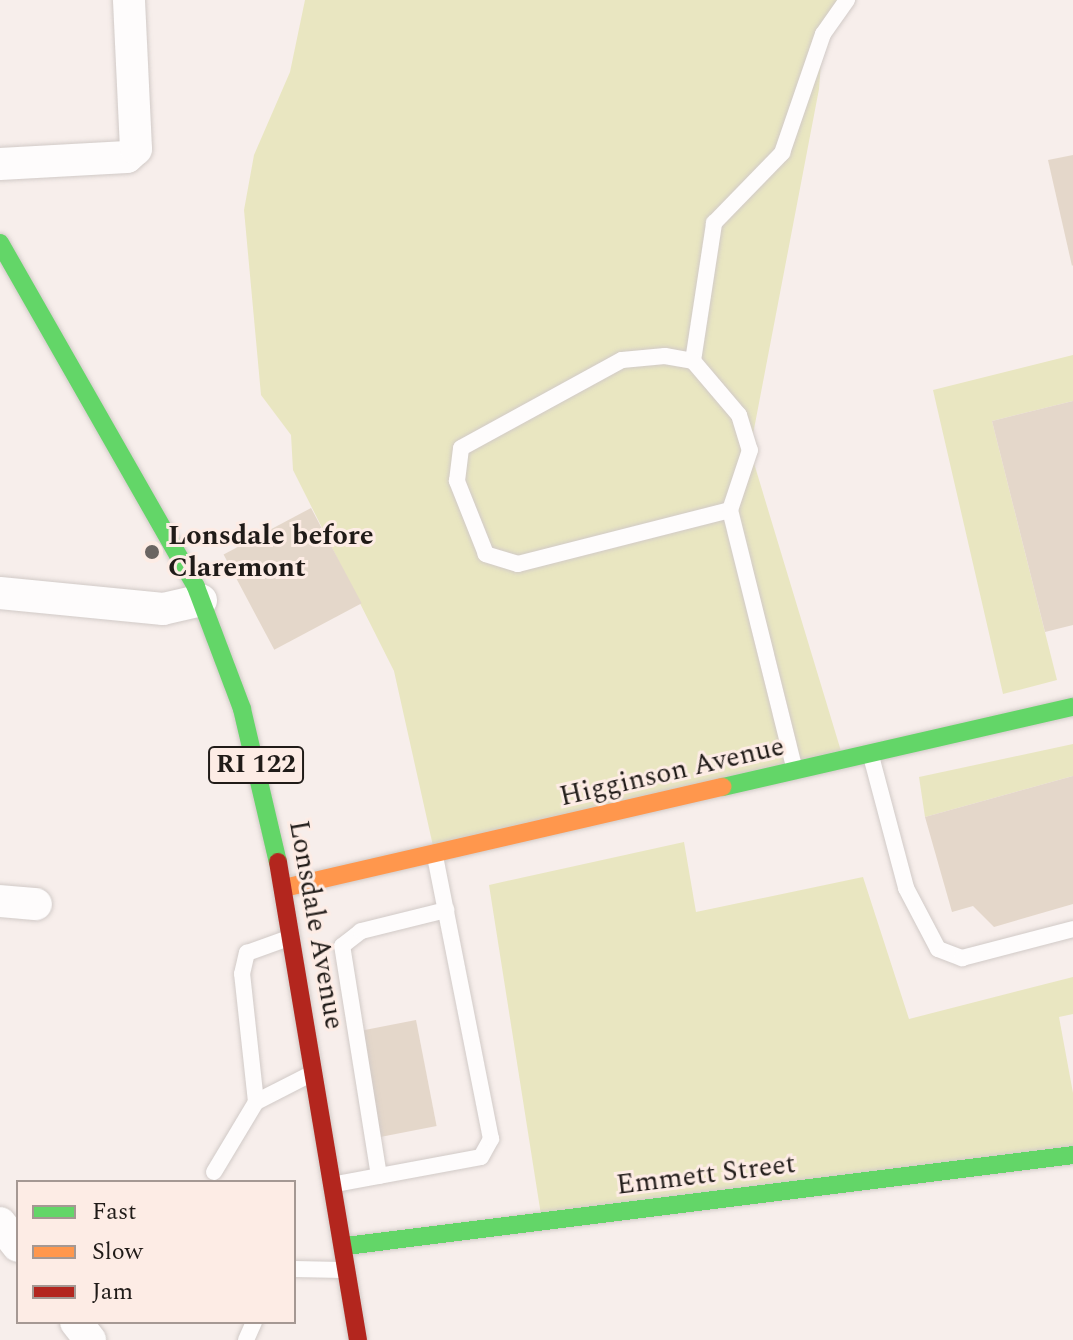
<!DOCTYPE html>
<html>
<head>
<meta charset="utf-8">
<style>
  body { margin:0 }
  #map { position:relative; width:1073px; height:1340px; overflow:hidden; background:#f7eeeb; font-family:Spectral,serif }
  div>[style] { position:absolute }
  .green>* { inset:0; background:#e9e6c1 }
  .building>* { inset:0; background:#e4d7ca; transform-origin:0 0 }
  .roads { filter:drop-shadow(0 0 2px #d1cac7) drop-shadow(0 0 2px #d1cac7) }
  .lane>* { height:16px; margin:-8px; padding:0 8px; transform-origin:8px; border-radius:8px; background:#fefcfc }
  .street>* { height:32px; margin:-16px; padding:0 16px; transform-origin:16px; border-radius:16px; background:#fefcfc }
  .fast>* { height:18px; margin:-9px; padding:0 9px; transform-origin:9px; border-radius:9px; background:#63d668 }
  .slow>* { height:18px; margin:-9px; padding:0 9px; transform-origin:9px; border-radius:9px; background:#ff974d }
  .jam>* { height:18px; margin:-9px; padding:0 9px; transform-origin:9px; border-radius:9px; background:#b3261e }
  .dots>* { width:22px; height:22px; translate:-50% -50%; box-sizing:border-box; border:4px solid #fdece5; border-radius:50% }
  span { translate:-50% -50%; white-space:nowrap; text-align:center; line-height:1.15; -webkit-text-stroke:6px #fdece5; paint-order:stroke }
  .shield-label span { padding:2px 6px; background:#fdece5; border:2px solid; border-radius:6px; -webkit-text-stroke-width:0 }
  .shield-label { font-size:26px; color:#201b18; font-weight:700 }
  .poi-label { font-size:28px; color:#201b18; font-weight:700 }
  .left { translate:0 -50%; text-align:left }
  .street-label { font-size:28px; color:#201b18 }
  .legend { position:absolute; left:16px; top:1180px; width:280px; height:144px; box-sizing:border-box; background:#fdece5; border:2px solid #a59893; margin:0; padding:10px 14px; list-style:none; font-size:24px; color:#201b18 }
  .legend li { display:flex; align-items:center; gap:16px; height:40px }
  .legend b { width:40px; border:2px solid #a59893 }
</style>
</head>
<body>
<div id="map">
  <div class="green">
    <i style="clip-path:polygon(305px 0,850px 0,823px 34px,819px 89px,750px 450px,844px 761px,435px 855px,394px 671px,293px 470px,291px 435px,261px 395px,244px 210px,254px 155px,290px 72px)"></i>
    <i style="clip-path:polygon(1073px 355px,1073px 401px,992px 421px,1057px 680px,1003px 694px,933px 390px)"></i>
    <i style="clip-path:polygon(1073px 744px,1073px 776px,925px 817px,919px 777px)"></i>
    <i style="clip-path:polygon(684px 842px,696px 912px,863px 877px,909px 1019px,1073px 977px,1073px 1014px,1059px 1017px,1073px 1093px,1073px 1150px,541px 1215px,489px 885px)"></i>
  </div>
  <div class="building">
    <i style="clip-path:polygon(1073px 155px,1073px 265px,1072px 266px,1048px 160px)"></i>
    <i style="clip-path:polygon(1073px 401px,1073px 625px,1045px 632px,992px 421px)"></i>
    <i style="left:311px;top:508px;width:108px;height:99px;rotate:62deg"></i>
    <i style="clip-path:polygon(1073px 776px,1073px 904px,994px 927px,973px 906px,952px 912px,925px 817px)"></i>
    <i style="left:416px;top:1020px;width:108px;height:60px;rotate:79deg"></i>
  </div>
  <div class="roads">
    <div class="lane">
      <i style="left:693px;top:361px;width:140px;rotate:-81.3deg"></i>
      <i style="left:714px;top:223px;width:98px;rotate:-45.8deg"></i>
      <i style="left:782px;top:153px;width:126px;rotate:-71deg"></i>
      <i style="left:823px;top:34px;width:42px;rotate:-54.8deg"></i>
      <i style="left:730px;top:510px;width:219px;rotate:165.7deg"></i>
      <i style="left:518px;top:564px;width:34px;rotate:-163deg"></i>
      <i style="left:486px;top:554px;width:79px;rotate:-111.7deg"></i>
      <i style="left:457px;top:481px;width:33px;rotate:-83deg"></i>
      <i style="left:461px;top:448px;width:183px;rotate:-28.7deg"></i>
      <i style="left:622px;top:360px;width:43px;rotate:-5.3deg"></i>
      <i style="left:665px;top:356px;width:28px;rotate:10deg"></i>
      <i style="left:693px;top:361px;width:71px;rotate:49.6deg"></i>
      <i style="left:739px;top:415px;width:37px;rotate:73deg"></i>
      <i style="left:750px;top:450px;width:63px;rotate:108.4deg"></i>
      <i style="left:730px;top:510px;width:269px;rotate:76deg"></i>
      <i style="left:871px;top:756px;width:137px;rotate:75.1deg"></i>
      <i style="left:906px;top:888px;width:69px;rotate:62.3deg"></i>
      <i style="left:938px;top:949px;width:26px;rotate:21deg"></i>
      <i style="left:962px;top:958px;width:115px;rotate:-14.6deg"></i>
      <i style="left:256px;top:1102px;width:129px;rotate:-96.2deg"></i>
      <i style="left:242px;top:974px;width:22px;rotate:-77deg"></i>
      <i style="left:247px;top:953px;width:45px;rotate:-19.7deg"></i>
      <i style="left:214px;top:1172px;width:82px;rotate:-59deg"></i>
      <i style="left:256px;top:1102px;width:64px;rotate:-27deg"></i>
      <i style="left:379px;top:1176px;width:233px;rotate:-99.1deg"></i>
      <i style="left:342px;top:946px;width:24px;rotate:-38deg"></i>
      <i style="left:361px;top:931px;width:88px;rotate:-13.9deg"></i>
      <i style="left:336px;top:1184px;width:147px;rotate:-10.5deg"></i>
      <i style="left:481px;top:1157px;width:21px;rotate:-61deg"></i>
      <i style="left:491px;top:1139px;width:288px;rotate:-101.2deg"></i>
      <i style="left:294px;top:1269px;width:49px;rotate:1.2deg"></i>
      <i style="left:246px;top:1340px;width:20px;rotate:-66deg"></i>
    </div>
    <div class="street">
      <i style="left:0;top:164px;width:127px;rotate:-3.2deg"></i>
      <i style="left:127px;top:157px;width:12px;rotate:-42deg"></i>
      <i style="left:136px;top:149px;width:149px;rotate:-92.7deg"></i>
      <i style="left:0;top:593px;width:164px;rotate:5.6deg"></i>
      <i style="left:163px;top:609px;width:39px;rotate:-13deg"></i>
      <i style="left:0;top:901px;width:36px;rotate:5deg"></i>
      <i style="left:0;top:1223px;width:29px;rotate:52deg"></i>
      <i style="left:76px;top:1322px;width:23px;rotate:52deg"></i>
    </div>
    <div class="fast">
      <i style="left:0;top:243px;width:396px;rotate:60.3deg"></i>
      <i style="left:196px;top:587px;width:130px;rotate:69.3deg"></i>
      <i style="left:242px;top:709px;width:157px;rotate:76.8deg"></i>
      <i style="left:723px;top:787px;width:359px;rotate:-12.9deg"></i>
      <i style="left:346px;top:1246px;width:733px;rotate:-7.13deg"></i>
    </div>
    <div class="slow">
      <i style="left:284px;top:888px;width:450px;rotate:-13deg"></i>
    </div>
    <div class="jam">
      <i style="left:278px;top:862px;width:485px;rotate:80.5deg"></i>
    </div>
  </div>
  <div class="dots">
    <i style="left:152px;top:552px;background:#6b6562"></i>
  </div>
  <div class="shield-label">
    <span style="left:256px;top:765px">RI 122</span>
  </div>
  <div class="poi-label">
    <span class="left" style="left:168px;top:552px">Lonsdale before<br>Claremont</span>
  </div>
  <div class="street-label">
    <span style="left:672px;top:772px;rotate:-13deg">Higginson Avenue</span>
    <span style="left:316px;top:925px;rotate:80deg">Lonsdale Avenue</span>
    <span style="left:706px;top:1175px;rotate:-7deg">Emmett Street</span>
  </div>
  <ul class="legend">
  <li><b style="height:10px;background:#63d668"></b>Fast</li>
  <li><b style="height:10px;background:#ff974d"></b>Slow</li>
  <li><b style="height:10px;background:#b3261e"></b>Jam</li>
  </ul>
</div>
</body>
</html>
